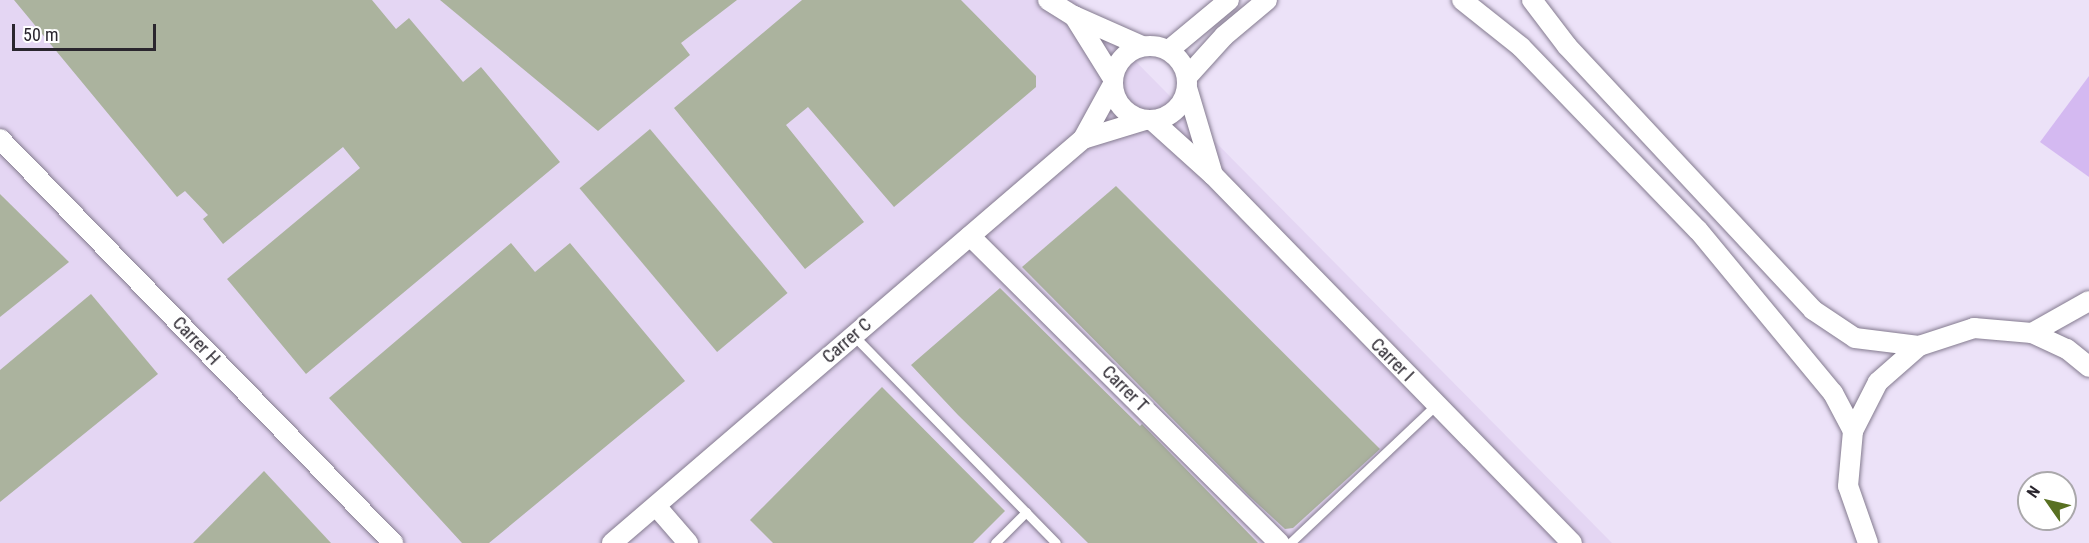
<!DOCTYPE html>
<html>
<head>
<meta charset="utf-8">
<style>
  body { margin:0 }
  #map { position:relative; width:2089px; height:543px; overflow:hidden; background:#ece2f8; font-family:"Roboto Condensed",sans-serif }
  div>[style] { position:absolute }
  .built>* { inset:0; background:#e4d6f3 }
  .green>* { inset:0; background:#d4b9f1 }
  .building>* { inset:0; background:#abb39e; transform-origin:0 0 }
  .roads { filter:drop-shadow(0 0 2px #847b8f) drop-shadow(0 0 2px #847b8f) }
  .lane>* { height:9px; margin:-4.5px; padding:0 4.5px; transform-origin:4.5px; border-radius:4.5px; background:#fff }
  .street>* { height:20px; margin:-10px; padding:0 10px; transform-origin:10px; border-radius:10px; background:#fff }
  .street>.ring { margin:-10px; padding:0; box-sizing:content-box; background:none; border:20px solid #fff; border-radius:50% }
  span { translate:-50% -50%; white-space:nowrap; text-align:center; line-height:1.15; -webkit-text-stroke:5px #fff; paint-order:stroke }
  .street-label { font-size:18px; color:#2a262e }
  .north { position:absolute; left:2017px; top:471px; width:60px; height:60px; box-sizing:border-box; background:#fff; border:2px solid #aaa8ab; border-radius:50%; rotate:304deg; font-size:16px; font-weight:700; line-height:24px; text-align:center; color:#2a262e }
  .north::after { content:''; display:block; margin:auto; width:21px; height:27px; background:#587021; clip-path:polygon(50% 0,100% 100%,50% 72%,0 100%) }
  .scale { position:absolute; left:12px; top:24px; width:144px; height:27px; box-sizing:border-box; border:3px solid #2a262e; border-top:0; padding-left:8px; font-size:18px; line-height:21px; white-space:nowrap; color:#2a262e; -webkit-text-stroke:4px #fff; paint-order:stroke }
</style>
</head>
<body>
<div id="map">
  <div class="built">
    <i style="clip-path:polygon(0 0,1075px 0,1612px 543px,0 543px)"></i>
  </div>
  <div class="green">
    <i style="clip-path:polygon(2089px 76px,2089px 177px,2040px 142px)"></i>
  </div>
  <div class="building">
    <i style="clip-path:polygon(14px 0,372px 0,396px 29px,409px 18px,463px 82px,481px 67px,560px 162px,306px 374px,227px 279px,360px 168px,343px 147px,223px 244px,203px 219px,208px 215px,185px 191px,177px 197px)"></i>
    <i style="clip-path:polygon(440px 0,737px 0,681px 43px,690px 55px,598px 131px)"></i>
    <i style="clip-path:polygon(802px 0,961px 0,1036px 76px,1036px 87px,894px 207px,808px 107px,786px 125px,864px 222px,805px 269px,674px 108px)"></i>
    <i style="left:650px;top:129px;width:214px;height:92px;rotate:50deg"></i>
    <i style="clip-path:polygon(1116px 186px,1380px 449px,1293px 528px,1285px 529px,1249px 496px,1022px 267px)"></i>
    <i style="clip-path:polygon(0 194px,69px 262px,0 317px)"></i>
    <i style="clip-path:polygon(511px 243px,535px 272px,570px 243px,685px 381px,489px 543px,462px 543px,329px 398px)"></i>
    <i style="clip-path:polygon(1000px 288px,1140px 426px,1142px 424px,1258px 543px,1088px 543px,958px 415px,911px 365px)"></i>
    <i style="clip-path:polygon(91px 294px,158px 374px,0 502px,0 370px)"></i>
    <i style="clip-path:polygon(882px 387px,1005px 511px,973px 543px,773px 543px,750px 520px)"></i>
    <i style="clip-path:polygon(264px 471px,331px 543px,193px 543px)"></i>
  </div>
  <div class="roads">
    <div class="lane">
      <i style="left:854px;top:336px;width:289px;rotate:45.7deg"></i>
      <i style="left:995px;top:543px;width:44px;rotate:-45deg"></i>
      <i style="left:1290px;top:543px;width:201px;rotate:-43.4deg"></i>
    </div>
    <div class="street">
      <i style="left:1048px;top:0;width:31px;rotate:32deg"></i>
      <i style="left:1462px;top:0;width:75px;rotate:38.5deg"></i>
      <i style="left:1521px;top:47px;width:255px;rotate:46deg"></i>
      <i style="left:1698px;top:230px;width:212px;rotate:50.4deg"></i>
      <i style="left:1833px;top:393px;width:43px;rotate:62.2deg"></i>
      <i style="left:1532px;top:0;width:58px;rotate:52.7deg"></i>
      <i style="left:1567px;top:46px;width:361px;rotate:47deg"></i>
      <i style="left:1813px;top:310px;width:50px;rotate:33.7deg"></i>
      <i style="left:1855px;top:338px;width:64px;rotate:7.1deg"></i>
      <i class="ring" style="left:1113px;top:46px;width:54px;height:54px"></i>
      <i style="left:1169px;top:50px;width:78px;rotate:-39.8deg"></i>
      <i style="left:1112px;top:77px;width:72px;rotate:-121.9deg"></i>
      <i style="left:1074px;top:16px;width:74px;rotate:23.8deg"></i>
      <i style="left:1187px;top:77px;width:55px;rotate:-47.9deg"></i>
      <i style="left:1224px;top:36px;width:56px;rotate:-39.9deg"></i>
      <i style="left:1112px;top:86px;width:60px;rotate:118.7deg"></i>
      <i style="left:1083px;top:139px;width:65px;rotate:-17deg"></i>
      <i style="left:1153px;top:121px;width:81px;rotate:42deg"></i>
      <i style="left:1213px;top:175px;width:91px;rotate:-106.6deg"></i>
      <i style="left:0;top:139px;width:564px;rotate:45.79deg"></i>
      <i style="left:1213px;top:175px;width:514px;rotate:45.71deg"></i>
      <i style="left:970px;top:236px;width:436px;rotate:44.8deg"></i>
      <i style="left:2032px;top:333px;width:65px;rotate:-29.3deg"></i>
      <i style="left:656px;top:506px;width:49px;rotate:49.1deg"></i>
      <i style="left:612px;top:543px;width:621px;rotate:-40.62deg"></i>
      <i style="left:1868px;top:543px;width:60px;rotate:-109.3deg"></i>
      <i style="left:1848px;top:486px;width:55px;rotate:-84.8deg"></i>
      <i style="left:1853px;top:431px;width:55px;rotate:-63deg"></i>
      <i style="left:1878px;top:382px;width:55px;rotate:-41.3deg"></i>
      <i style="left:1919px;top:346px;width:58px;rotate:-18.1deg"></i>
      <i style="left:1974px;top:328px;width:58px;rotate:4.9deg"></i>
      <i style="left:2032px;top:333px;width:38px;rotate:25deg"></i>
      <i style="left:2067px;top:349px;width:28px;rotate:39deg"></i>
    </div>
  </div>
  <div class="street-label">
    <span style="left:196px;top:341px;rotate:46deg">Carrer H</span>
    <span style="left:847px;top:341px;rotate:-41deg">Carrer C</span>
    <span style="left:1392px;top:360px;rotate:45deg">Carrer I</span>
    <span style="left:1125px;top:389px;rotate:45deg">Carrer T</span>
  </div>
  <div class="north">N</div>
  <div class="scale">50 m</div>
</div>
</body>
</html>
